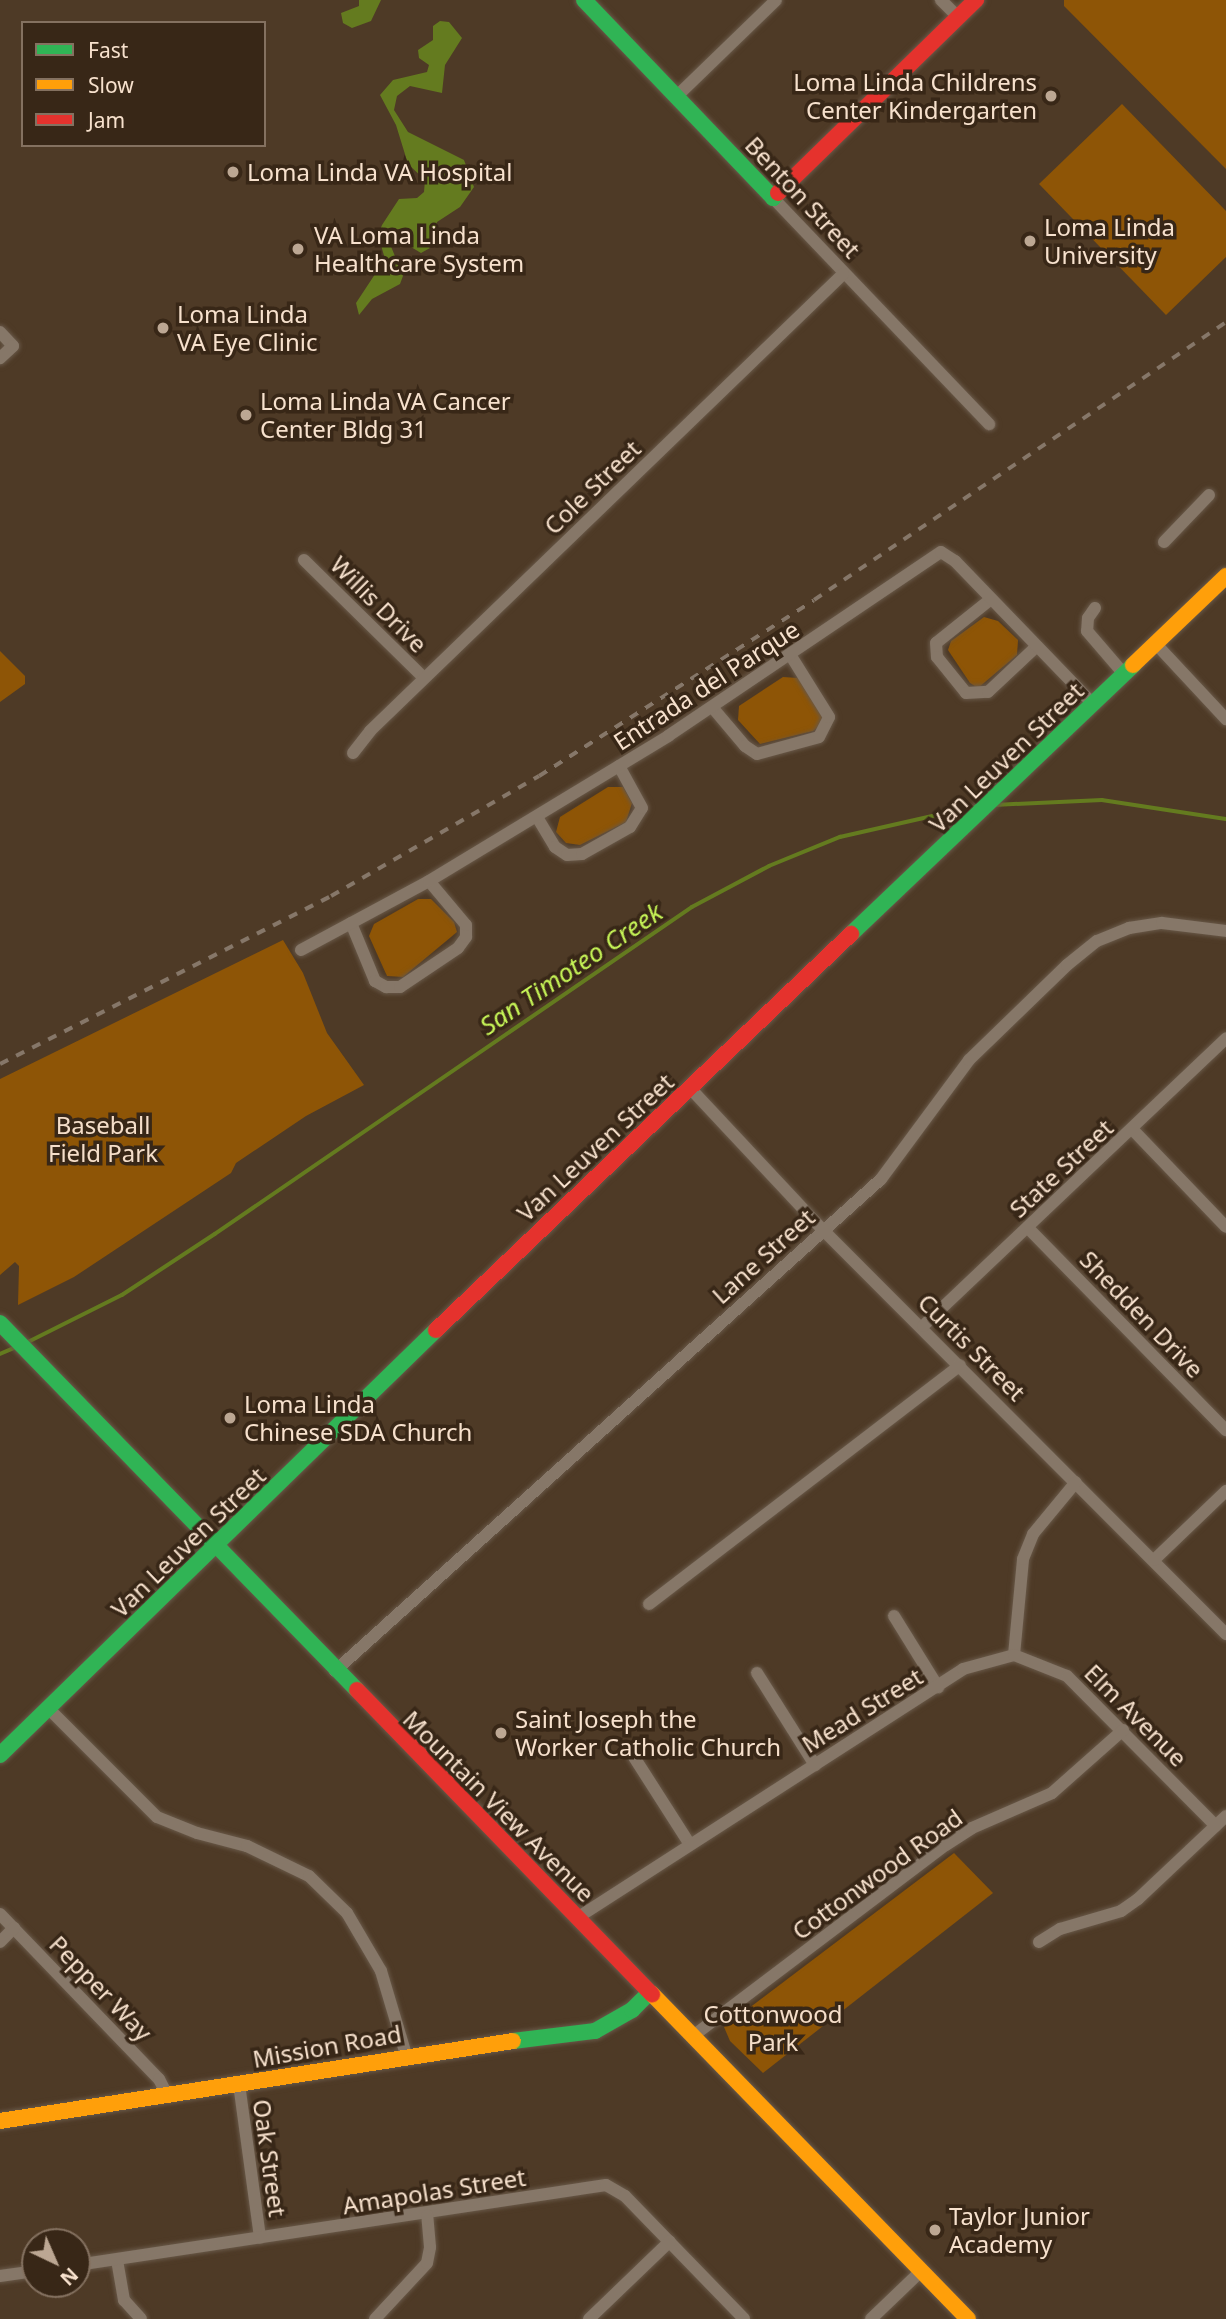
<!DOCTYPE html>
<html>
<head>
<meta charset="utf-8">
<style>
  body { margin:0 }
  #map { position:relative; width:1226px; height:2319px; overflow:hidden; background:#4e3a26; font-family:"Noto Sans",sans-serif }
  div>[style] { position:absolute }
  .green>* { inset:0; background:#8e5506 }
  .water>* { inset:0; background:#647b1f }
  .stream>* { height:3.5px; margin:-1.75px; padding:0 1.75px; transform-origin:1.75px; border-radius:1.75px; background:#647b1f }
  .roads { filter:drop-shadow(0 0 2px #685848) drop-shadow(0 0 2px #685848) }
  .street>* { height:12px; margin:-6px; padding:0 6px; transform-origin:6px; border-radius:6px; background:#867768 }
  .fast>* { height:16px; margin:-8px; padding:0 8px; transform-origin:8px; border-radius:8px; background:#30b455 }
  .slow>* { height:16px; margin:-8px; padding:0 8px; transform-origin:8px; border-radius:8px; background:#ff9f0a }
  .jam>* { height:16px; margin:-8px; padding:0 8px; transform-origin:8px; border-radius:8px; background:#e5322d }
  .rail>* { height:3.5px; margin-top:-1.75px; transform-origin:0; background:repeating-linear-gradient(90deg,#867769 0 9px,transparent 0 18px) }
  .dots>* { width:19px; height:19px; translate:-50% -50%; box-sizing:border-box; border:4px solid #382717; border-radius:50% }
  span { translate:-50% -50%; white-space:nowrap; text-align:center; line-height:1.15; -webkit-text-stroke:7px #382717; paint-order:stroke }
  .poi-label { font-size:24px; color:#f7e1cd }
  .right { translate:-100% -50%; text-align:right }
  .left { translate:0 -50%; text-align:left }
  .street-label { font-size:24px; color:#f7e1cd }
  .park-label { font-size:24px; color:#f5dec9 }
  .water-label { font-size:26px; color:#c6f457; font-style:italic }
  .legend { position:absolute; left:21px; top:21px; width:245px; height:126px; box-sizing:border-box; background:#382717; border:2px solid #847160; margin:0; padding:9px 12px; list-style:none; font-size:21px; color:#f7e1cd }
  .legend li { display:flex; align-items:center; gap:14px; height:35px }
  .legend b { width:35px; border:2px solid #847160 }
  .north { position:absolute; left:21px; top:2228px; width:70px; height:70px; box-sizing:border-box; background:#382717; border:2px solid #847160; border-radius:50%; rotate:136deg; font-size:19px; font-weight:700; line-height:28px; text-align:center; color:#f7e1cd }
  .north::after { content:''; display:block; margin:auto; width:24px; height:32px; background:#bca793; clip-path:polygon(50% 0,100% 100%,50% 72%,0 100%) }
</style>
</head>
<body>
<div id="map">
  <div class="green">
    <i style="clip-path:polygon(1064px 0,1226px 0,1226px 169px,1064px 6px)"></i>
    <i style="clip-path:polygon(1122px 104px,1226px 211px,1226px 257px,1166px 315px,1039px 184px)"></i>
    <i style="clip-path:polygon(984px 617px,998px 621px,1018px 640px,1017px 655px,978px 688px,970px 683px,948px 650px,951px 641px)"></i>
    <i style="clip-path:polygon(0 651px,25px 676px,25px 684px,0 702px)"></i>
    <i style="clip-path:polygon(783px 677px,798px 678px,821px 709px,823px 723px,813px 731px,760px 744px,738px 720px,739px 706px)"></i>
    <i style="clip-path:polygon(608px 787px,623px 787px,632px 803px,626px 822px,580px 845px,566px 843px,556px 832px,560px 817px)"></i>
    <i style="clip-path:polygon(418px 899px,431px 899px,454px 922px,457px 932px,403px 977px,387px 976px,369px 936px,374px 924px)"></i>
    <i style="clip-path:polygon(283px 940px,303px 973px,327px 1033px,364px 1085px,306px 1116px,236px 1163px,231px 1173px,74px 1277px,18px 1305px,19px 1266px,15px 1262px,0 1275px,0 1079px)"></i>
    <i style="clip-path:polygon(954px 1853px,993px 1893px,763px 2073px,730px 2041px,724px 2027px)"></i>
  </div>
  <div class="water">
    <i style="clip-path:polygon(359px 0,381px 0,371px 21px,352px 28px,343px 23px,341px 13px,359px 6px)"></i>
    <i style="clip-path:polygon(440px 21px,449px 22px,462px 38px,445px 65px,442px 93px,410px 86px,397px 96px,394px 110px,408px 132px,464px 160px,474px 187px,460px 207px,437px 222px,430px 248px,421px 253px,411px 247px,403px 231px,398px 229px,388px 239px,403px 276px,400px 284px,372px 299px,359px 315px,356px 303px,385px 259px,378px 235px,382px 225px,399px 199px,417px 198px,424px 192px,425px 180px,408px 164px,396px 125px,380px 95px,393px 80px,427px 72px,429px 65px,419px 58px,418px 50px,433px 40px,433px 26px)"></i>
  </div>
  <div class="stream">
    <i style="left:994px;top:805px;width:108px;rotate:-2.7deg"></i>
    <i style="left:1102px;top:800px;width:125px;rotate:8.7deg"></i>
    <i style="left:28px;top:1342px;width:105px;rotate:-26.6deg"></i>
    <i style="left:122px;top:1295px;width:111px;rotate:-33.3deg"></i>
    <i style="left:215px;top:1234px;width:578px;rotate:-34.43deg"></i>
    <i style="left:692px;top:907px;width:87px;rotate:-28deg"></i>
    <i style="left:769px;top:866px;width:77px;rotate:-22.2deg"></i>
    <i style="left:840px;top:837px;width:135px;rotate:-12.8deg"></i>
    <i style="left:0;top:1354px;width:15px;rotate:-23deg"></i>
  </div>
  <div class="roads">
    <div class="street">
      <i style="left:941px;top:0;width:24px;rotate:45deg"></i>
      <i style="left:676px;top:97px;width:139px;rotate:-44.1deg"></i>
      <i style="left:773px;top:198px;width:313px;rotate:46.3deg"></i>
      <i style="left:0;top:332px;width:19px;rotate:47deg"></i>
      <i style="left:13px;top:346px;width:18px;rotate:137deg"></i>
      <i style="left:1164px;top:542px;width:65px;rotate:-46.2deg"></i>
      <i style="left:304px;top:560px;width:168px;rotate:44.5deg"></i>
      <i style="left:991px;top:599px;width:70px;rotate:141.3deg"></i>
      <i style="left:936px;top:643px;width:14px;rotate:86deg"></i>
      <i style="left:937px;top:657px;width:46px;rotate:51.1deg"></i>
      <i style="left:966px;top:693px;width:22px;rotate:-3deg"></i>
      <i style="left:988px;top:692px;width:67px;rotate:-43.2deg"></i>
      <i style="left:1095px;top:608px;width:12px;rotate:125deg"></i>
      <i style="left:1088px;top:618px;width:13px;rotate:94deg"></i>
      <i style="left:1087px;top:631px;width:57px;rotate:49.3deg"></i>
      <i style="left:1156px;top:644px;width:103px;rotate:47deg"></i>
      <i style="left:712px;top:707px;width:51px;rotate:49.8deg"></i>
      <i style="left:745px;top:746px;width:14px;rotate:34deg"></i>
      <i style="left:757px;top:754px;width:64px;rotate:-15.3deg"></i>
      <i style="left:819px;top:737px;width:22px;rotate:-63deg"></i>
      <i style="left:829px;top:717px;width:72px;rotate:-121.9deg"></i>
      <i style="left:353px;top:753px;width:28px;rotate:-52deg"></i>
      <i style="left:370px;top:731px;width:658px;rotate:-44.01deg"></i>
      <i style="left:537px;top:817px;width:35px;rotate:59deg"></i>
      <i style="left:555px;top:847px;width:14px;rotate:34deg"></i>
      <i style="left:567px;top:855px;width:15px;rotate:-4deg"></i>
      <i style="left:582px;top:854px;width:55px;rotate:-29.4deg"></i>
      <i style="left:630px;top:827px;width:22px;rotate:-58deg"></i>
      <i style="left:642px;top:808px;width:48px;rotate:-118.7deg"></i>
      <i style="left:351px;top:923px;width:63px;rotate:67.5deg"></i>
      <i style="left:375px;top:981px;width:13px;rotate:29deg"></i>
      <i style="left:386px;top:987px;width:14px"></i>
      <i style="left:400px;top:987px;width:70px;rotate:-33.9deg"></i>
      <i style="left:458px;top:948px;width:14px;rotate:-54deg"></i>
      <i style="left:466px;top:937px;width:12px;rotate:-90deg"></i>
      <i style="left:466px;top:925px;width:57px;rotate:-130.1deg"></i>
      <i style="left:301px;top:950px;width:145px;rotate:-28.3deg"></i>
      <i style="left:429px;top:881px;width:280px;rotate:-31.2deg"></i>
      <i style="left:668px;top:736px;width:329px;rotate:-34deg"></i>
      <i style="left:941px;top:552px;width:17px;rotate:33deg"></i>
      <i style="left:955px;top:561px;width:199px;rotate:46deg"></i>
      <i style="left:690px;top:1088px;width:195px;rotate:46.9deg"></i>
      <i style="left:823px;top:1230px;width:571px;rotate:45.07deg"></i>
      <i style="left:1133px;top:1130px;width:134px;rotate:46.2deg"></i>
      <i style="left:1028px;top:1228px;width:283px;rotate:45.6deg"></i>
      <i style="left:923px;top:1326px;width:418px;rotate:-43.5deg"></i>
      <i style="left:1154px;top:1560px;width:100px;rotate:-43.8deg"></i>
      <i style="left:649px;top:1604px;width:392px;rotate:-37.5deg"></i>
      <i style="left:894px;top:1616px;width:84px;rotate:58.2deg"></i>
      <i style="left:1014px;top:1655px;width:96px;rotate:-84.6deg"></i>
      <i style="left:1023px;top:1559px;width:27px;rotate:-68deg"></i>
      <i style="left:1033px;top:1534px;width:67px;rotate:-50.4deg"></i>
      <i style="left:335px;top:1671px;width:735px;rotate:-42.02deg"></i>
      <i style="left:881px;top:1179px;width:148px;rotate:-53.5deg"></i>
      <i style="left:969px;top:1060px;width:136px;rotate:-44.1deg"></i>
      <i style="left:1067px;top:965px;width:38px;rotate:-39deg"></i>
      <i style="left:1097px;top:941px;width:35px;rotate:-22deg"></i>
      <i style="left:1129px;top:928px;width:33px;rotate:-9deg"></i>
      <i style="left:1162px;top:923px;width:64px;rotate:7.1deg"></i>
      <i style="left:757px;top:1673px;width:109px;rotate:57.8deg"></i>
      <i style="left:48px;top:1708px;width:154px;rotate:45deg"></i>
      <i style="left:157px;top:1817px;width:43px;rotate:21.8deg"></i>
      <i style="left:197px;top:1833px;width:52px;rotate:14.6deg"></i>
      <i style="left:247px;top:1846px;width:69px;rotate:25.8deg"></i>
      <i style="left:309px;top:1876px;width:53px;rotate:44.2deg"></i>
      <i style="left:347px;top:1913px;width:67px;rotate:59.6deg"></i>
      <i style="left:381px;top:1971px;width:88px;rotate:73.4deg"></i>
      <i style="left:634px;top:1757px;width:102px;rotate:57.4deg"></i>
      <i style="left:0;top:1914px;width:229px;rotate:46.1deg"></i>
      <i style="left:159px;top:2079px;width:18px;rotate:63deg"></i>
      <i style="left:577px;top:1918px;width:459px;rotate:-32.8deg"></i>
      <i style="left:963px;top:1669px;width:53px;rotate:-15.4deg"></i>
      <i style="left:1014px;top:1655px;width:57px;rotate:21.6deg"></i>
      <i style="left:1067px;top:1676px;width:211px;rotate:45.2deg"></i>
      <i style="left:0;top:1942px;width:20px;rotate:-45deg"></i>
      <i style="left:1039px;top:1942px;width:25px;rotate:-32deg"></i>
      <i style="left:1060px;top:1929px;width:64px;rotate:-16.4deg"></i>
      <i style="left:1121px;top:1911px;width:21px;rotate:-35deg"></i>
      <i style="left:1138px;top:1899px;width:121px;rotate:-43.3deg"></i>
      <i style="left:693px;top:2036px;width:317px;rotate:-37.1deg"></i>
      <i style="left:946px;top:1845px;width:31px;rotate:-33deg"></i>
      <i style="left:972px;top:1828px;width:87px;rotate:-23.6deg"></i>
      <i style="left:1052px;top:1793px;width:95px;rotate:-41.6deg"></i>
      <i style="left:239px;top:2084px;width:155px;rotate:82.2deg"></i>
      <i style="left:117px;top:2260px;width:41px;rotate:80.1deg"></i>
      <i style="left:124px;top:2300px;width:25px;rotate:48deg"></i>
      <i style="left:77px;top:2265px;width:535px;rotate:-8.6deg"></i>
      <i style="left:606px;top:2185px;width:22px;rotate:30deg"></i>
      <i style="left:625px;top:2196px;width:171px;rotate:45.9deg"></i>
      <i style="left:0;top:2276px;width:35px;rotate:-8deg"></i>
      <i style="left:375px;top:2319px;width:76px;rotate:-47.1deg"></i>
      <i style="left:427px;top:2263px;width:16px;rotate:-79deg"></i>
      <i style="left:430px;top:2247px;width:32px;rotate:-95deg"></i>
      <i style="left:589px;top:2319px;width:112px;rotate:-43.9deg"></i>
      <i style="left:871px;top:2319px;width:69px;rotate:-43.8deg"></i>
    </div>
    <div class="fast">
      <i style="left:584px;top:0;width:274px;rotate:46.3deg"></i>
      <i style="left:773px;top:198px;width:7px;rotate:-45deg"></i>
      <i style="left:851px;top:934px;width:390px;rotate:-43.6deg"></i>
      <i style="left:0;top:1323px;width:512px;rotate:45.79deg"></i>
      <i style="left:0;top:1755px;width:609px;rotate:-44.27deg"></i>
      <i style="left:513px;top:2041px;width:83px;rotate:-7deg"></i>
      <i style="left:595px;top:2031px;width:43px;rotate:-29.6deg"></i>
      <i style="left:632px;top:2010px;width:25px;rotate:-45deg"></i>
    </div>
    <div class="slow">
      <i style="left:1133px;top:665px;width:129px;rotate:-43.7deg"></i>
      <i style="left:652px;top:1994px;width:453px;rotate:45.8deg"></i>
      <i style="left:0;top:2121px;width:519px;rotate:-8.86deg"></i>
    </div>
    <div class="jam">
      <i style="left:778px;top:193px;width:277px;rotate:-44.3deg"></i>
      <i style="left:436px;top:1330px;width:574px;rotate:-43.66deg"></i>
      <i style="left:357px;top:1690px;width:424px;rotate:45.9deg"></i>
    </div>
  </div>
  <div class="rail">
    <i style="left:0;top:1064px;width:371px;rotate:-26.9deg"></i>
    <i style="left:331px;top:896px;width:240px;rotate:-30deg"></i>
    <i style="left:539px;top:776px;width:326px;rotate:-32.6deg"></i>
    <i style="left:814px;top:600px;width:497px;rotate:-34deg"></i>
  </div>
  <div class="dots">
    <i style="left:1051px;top:96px;background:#bca793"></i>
    <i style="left:233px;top:172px;background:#bca793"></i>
    <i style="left:1030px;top:241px;background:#bca793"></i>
    <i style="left:298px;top:249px;background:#bca793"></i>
    <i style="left:163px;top:328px;background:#bca793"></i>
    <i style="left:246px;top:415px;background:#bca793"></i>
    <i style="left:230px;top:1418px;background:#bca793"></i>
    <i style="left:501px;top:1733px;background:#bca793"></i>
    <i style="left:935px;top:2230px;background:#bca793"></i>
  </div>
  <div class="poi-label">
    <span class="right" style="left:1037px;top:96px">Loma Linda Childrens<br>Center Kindergarten</span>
    <span class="left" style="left:247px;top:172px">Loma Linda VA Hospital</span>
    <span class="left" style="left:1044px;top:241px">Loma Linda<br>University</span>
    <span class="left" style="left:314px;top:249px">VA Loma Linda<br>Healthcare System</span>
    <span class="left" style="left:177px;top:328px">Loma Linda<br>VA Eye Clinic</span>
    <span class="left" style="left:260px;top:415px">Loma Linda VA Cancer<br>Center Bldg 31</span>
    <span class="left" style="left:244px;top:1418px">Loma Linda<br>Chinese SDA Church</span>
    <span class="left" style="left:515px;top:1733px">Saint Joseph the<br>Worker Catholic Church</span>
    <span class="left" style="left:949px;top:2230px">Taylor Junior<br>Academy</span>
  </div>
  <div class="street-label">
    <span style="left:803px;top:197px;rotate:47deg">Benton Street</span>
    <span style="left:592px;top:487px;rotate:-44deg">Cole Street</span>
    <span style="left:379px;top:604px;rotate:45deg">Willis Drive</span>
    <span style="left:706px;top:685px;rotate:-33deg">Entrada del Parque</span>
    <span style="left:1006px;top:757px;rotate:-44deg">Van Leuven Street</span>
    <span style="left:595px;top:1147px;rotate:-43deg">Van Leuven Street</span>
    <span style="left:1061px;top:1168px;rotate:-43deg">State Street</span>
    <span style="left:763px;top:1256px;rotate:-42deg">Lane Street</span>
    <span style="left:1142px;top:1314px;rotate:46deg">Shedden Drive</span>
    <span style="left:972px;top:1347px;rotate:45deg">Curtis Street</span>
    <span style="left:188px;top:1542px;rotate:-44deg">Van Leuven Street</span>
    <span style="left:862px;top:1710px;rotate:-32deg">Mead Street</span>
    <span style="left:1136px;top:1715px;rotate:45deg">Elm Avenue</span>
    <span style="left:499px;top:1806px;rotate:45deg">Mountain View Avenue</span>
    <span style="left:877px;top:1874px;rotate:-36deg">Cottonwood Road</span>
    <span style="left:101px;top:1988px;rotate:46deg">Pepper Way</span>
    <span style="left:327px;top:2046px;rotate:-10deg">Mission Road</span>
    <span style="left:270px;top:2158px;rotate:82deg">Oak Street</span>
    <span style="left:434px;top:2191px;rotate:-9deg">Amapolas Street</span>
  </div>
  <div class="park-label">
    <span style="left:103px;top:1139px">Baseball<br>Field Park</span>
    <span style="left:773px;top:2028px">Cottonwood<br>Park</span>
  </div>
  <div class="water-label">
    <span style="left:571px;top:969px;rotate:-34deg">San Timoteo Creek</span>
  </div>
  <ul class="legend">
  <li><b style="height:9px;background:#30b455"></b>Fast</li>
  <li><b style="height:9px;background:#ff9f0a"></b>Slow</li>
  <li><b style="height:9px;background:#e5322d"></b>Jam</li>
  </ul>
  <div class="north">N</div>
</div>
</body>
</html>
